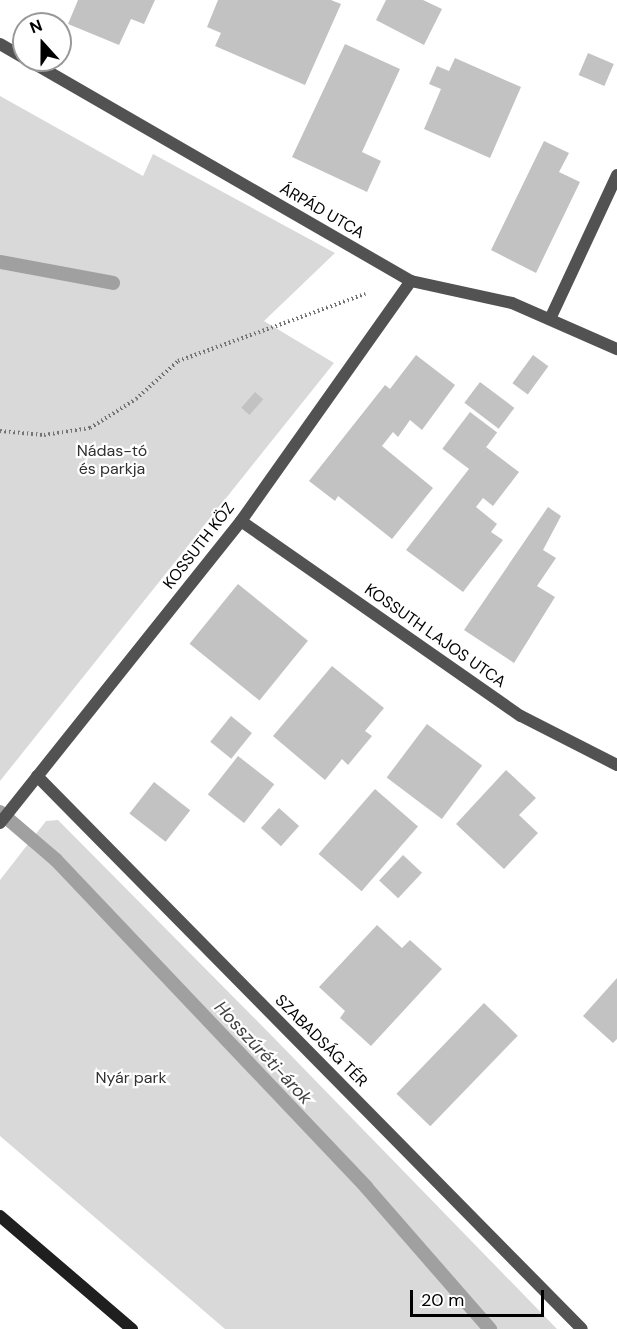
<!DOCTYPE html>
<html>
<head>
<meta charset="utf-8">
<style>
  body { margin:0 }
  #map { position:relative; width:617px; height:1329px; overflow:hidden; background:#fff; font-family:"DM Sans",sans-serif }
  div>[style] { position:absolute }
  .green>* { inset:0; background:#d9d9d9 }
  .stream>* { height:14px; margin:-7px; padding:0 7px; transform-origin:7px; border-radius:7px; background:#a0a0a0 }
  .building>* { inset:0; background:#c2c2c2; transform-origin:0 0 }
  .path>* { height:4px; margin-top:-2px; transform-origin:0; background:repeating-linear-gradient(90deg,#747474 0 1.5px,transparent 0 4.5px) }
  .street>* { height:12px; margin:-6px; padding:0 6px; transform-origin:6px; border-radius:6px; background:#525252 }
  .secondary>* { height:12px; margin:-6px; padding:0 6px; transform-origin:6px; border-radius:6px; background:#1f1f1f }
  span { translate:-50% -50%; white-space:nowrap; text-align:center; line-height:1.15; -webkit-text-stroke:4.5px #fff; paint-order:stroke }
  .street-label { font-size:16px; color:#000 }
  .park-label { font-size:16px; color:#303030 }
  .water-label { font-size:18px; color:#414141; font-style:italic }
  .north { position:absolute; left:12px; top:12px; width:60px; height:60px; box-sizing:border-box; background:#fff; border:2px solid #999; border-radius:50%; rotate:339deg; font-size:16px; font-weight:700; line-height:24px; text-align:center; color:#000 }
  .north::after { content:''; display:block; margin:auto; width:21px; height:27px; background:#000; clip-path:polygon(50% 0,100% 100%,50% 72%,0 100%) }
  .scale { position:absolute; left:410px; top:1290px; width:134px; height:27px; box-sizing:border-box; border:3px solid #000; border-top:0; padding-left:8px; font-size:18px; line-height:21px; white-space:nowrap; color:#000; -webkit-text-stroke:4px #fff; paint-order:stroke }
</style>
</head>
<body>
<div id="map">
  <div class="green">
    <i style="clip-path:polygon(0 96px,143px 176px,153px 154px,335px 253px,264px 321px,334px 363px,0 781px)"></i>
    <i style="clip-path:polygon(58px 820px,273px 1037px,557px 1329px,225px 1329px,0 1136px,0 880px,46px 821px)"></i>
  </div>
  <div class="stream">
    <i style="left:0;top:262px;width:115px;rotate:10.5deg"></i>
    <i style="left:0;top:812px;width:74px;rotate:40.6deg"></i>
    <i style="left:56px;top:860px;width:451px;rotate:46.5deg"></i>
    <i style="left:366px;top:1187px;width:189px;rotate:48.9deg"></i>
  </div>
  <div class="building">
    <i style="clip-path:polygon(78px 0,155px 0,144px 24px,131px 19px,119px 45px,68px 24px)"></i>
    <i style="clip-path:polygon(218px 0,331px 0,341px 4px,305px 85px,215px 46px,221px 33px,207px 27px)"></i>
    <i style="clip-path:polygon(386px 0,423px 0,442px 9px,424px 45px,376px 20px)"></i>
    <i style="clip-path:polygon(345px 44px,400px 69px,362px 152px,381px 161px,367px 192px,292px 157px)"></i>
    <i style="left:588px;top:53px;width:28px;height:24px;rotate:23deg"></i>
    <i style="clip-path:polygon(455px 58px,521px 87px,490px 158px,424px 129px,441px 89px,429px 84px,437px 66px,449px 71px)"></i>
    <i style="clip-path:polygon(544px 141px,569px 153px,559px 172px,580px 182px,536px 273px,491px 250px)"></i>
    <i style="clip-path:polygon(416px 355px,455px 385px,422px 430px,410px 420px,398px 437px,393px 432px,382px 446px,433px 488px,392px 539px,338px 496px,335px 501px,309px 481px,385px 385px,390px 389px)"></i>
    <i style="left:533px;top:355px;width:19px;height:35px;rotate:36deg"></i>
    <i style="left:480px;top:382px;width:43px;height:26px;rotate:37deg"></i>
    <i style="left:255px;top:392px;width:11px;height:21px;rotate:41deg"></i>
    <i style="left:470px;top:412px;width:34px;height:46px;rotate:37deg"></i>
    <i style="clip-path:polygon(486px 447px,519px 472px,493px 506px,483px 498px,476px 507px,497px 524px,491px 532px,503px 540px,463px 592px,406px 550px)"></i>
    <i style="clip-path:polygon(548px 507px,561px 516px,543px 550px,556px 558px,537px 586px,555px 597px,514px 663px,464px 630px)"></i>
    <i style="left:238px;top:584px;width:90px;height:77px;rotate:39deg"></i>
    <i style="clip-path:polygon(332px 666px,384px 708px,365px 731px,372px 736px,348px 765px,342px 759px,325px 780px,273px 736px)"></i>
    <i style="left:231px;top:716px;width:27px;height:33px;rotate:39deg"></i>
    <i style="left:427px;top:724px;width:69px;height:67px;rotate:37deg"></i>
    <i style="left:238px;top:756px;width:46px;height:49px;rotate:38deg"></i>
    <i style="clip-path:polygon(506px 770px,536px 798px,519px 815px,538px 833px,504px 869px,456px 824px)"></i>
    <i style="left:154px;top:782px;width:46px;height:40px;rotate:38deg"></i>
    <i style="left:375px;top:789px;width:57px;height:86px;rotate:41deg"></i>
    <i style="left:279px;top:808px;width:27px;height:27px;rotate:42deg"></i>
    <i style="left:403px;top:855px;width:26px;height:35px;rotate:43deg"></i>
    <i style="clip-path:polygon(377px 925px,402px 948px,410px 940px,442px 969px,371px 1046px,340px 1018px,345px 1011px,319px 987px)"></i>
    <i style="clip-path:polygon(617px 978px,617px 1039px,613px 1043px,583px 1016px)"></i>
    <i style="left:484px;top:1003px;width:47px;height:126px;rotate:44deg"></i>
  </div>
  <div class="path">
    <i style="left:0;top:431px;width:44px;rotate:5.2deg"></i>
    <i style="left:44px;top:435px;width:47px;rotate:-8.7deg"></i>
    <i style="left:90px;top:428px;width:54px;rotate:-32.2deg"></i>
    <i style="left:136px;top:399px;width:57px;rotate:-42.1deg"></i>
    <i style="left:178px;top:361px;width:199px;rotate:-19.7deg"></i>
  </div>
  <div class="street">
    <i style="left:0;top:44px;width:28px;rotate:30deg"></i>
    <i style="left:28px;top:60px;width:442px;rotate:30deg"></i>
    <i style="left:411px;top:281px;width:103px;rotate:12.3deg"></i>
    <i style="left:512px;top:303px;width:115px;rotate:23.7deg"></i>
    <i style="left:550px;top:319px;width:159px;rotate:-65deg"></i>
    <i style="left:241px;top:521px;width:341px;rotate:34.9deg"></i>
    <i style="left:521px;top:716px;width:108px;rotate:27deg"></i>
    <i style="left:37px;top:776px;width:776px;rotate:45.42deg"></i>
    <i style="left:0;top:823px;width:386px;rotate:-51.4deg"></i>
    <i style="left:241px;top:521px;width:294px;rotate:-54.7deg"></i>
  </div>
  <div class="secondary">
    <i style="left:0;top:1216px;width:174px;rotate:40.6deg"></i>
  </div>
  <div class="street-label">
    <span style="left:322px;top:211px;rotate:30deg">ÁRPÁD UTCA</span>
    <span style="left:199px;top:546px;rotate:-52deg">KOSSUTH KÖZ</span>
    <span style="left:435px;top:636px;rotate:35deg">KOSSUTH LAJOS UTCA</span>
    <span style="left:321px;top:1041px;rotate:45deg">SZABADSÁG TÉR</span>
  </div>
  <div class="park-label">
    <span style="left:112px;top:460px">Nádas-tó<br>és parkja</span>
    <span style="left:131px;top:1078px">Nyár park</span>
  </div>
  <div class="water-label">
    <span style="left:263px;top:1053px;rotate:47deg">Hosszúréti-árok</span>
  </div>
  <div class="north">N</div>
  <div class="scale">20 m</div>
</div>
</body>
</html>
